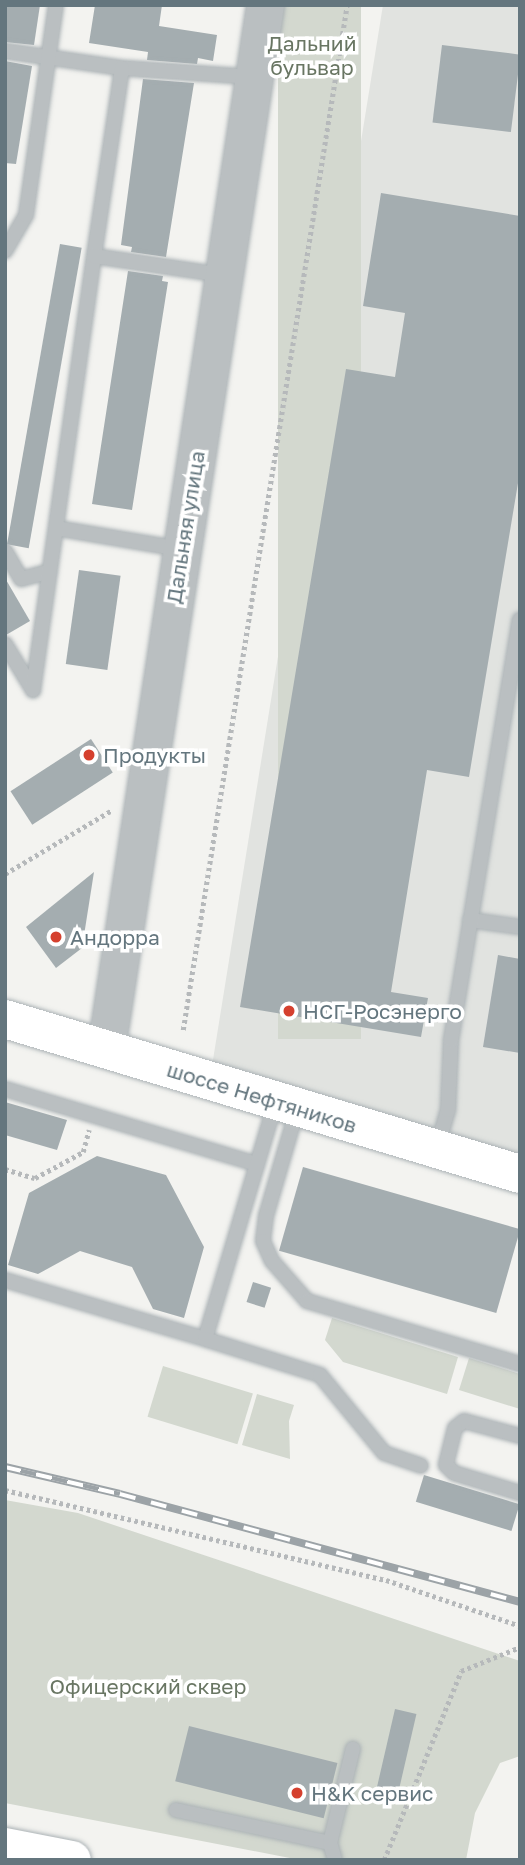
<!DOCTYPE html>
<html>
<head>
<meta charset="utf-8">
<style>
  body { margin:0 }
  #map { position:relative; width:525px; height:1865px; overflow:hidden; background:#f3f3f0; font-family:"Golos Text",sans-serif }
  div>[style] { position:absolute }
  .built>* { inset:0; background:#e1e3e0 }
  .green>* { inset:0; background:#d3d8cf; transform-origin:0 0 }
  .building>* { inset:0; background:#a4adb0; transform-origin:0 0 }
  .path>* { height:4.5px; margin-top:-2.25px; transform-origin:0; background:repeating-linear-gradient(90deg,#b6b9bb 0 3.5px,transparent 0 7px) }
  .roads { filter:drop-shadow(0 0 2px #acb3b6) drop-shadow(0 0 2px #acb3b6) }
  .service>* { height:14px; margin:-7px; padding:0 7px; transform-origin:7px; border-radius:7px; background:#babfc1 }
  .tertiary>* { height:37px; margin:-18.5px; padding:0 18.5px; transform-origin:18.5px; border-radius:18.5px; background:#babfc1 }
  .secondary>* { height:38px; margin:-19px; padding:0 19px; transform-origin:19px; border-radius:19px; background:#fff }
  .primary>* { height:38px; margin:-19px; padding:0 19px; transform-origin:19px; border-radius:19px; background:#fff }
  .rail>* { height:8px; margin-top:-4px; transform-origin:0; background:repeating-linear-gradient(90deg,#fff 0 16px,#9ca3a7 0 32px); box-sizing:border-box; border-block:2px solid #9ca3a7 }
  .dots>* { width:19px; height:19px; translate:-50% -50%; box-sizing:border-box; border:4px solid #fff; border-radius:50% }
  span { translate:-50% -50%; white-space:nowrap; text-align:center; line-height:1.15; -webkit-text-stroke:7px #fff; paint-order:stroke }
  .park-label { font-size:21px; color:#697663 }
  .street-label { font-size:21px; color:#64767e }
  .poi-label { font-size:21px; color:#64767e }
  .left { translate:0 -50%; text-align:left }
  .frame { position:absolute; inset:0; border:7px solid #64767e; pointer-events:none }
</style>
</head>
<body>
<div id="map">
  <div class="built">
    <i style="clip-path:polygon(383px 5px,520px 5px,520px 1157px,212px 1066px)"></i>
  </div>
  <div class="green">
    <i style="left:278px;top:5px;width:83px;height:1034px"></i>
    <i style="clip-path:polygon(332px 1318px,458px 1357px,447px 1394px,343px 1362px,325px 1340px)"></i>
    <i style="clip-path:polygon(469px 1358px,520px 1374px,520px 1409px,459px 1390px)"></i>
    <i style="left:163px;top:1366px;width:94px;height:53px;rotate:17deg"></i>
    <i style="clip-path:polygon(257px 1394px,294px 1405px,289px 1421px,290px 1459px,242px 1445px)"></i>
    <i style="clip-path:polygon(5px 1500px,78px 1513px,520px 1661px,520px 1756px,500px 1763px,475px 1813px,466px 1860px,300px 1860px,5px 1803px)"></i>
  </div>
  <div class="building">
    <i style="clip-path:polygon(5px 5px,40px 5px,34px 45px,5px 42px)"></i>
    <i style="clip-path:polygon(95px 5px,162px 5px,159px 26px,217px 35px,213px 61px,198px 58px,197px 64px,147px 60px,148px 52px,89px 43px)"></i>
    <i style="left:442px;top:45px;width:79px;height:78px;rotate:7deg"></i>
    <i style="clip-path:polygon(5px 61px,32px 66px,16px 164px,5px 163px)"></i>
    <i style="clip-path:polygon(143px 79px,194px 83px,166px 257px,131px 252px,132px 247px,121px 245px)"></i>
    <i style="clip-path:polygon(381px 193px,520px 216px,520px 471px,469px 777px,427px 770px,391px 992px,428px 998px,421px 1037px,240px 1007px,346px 369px,395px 377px,405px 313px,363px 306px)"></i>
    <i style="left:60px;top:244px;width:22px;height:305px;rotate:10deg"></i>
    <i style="clip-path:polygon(128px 271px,163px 276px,162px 281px,168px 282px,132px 510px,92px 504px)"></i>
    <i style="left:79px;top:570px;width:42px;height:95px;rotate:8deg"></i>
    <i style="clip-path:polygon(5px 578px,30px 621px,6px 635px,5px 634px)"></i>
    <i style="left:91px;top:739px;width:40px;height:96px;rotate:57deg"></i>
    <i style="clip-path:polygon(94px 872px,82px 948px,56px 968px,26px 927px)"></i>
    <i style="clip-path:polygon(498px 955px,520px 959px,520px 1053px,483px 1047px)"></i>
    <i style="clip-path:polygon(5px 1102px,67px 1120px,57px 1150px,5px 1135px)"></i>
    <i style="clip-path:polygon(97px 1156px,166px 1175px,204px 1247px,184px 1318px,153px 1309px,132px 1267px,80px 1251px,38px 1274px,8px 1265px,29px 1193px)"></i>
    <i style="left:303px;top:1167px;width:226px;height:87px;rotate:16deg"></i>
    <i style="left:253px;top:1282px;width:19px;height:21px;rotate:18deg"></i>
    <i style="left:424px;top:1475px;width:100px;height:28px;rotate:17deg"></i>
    <i style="left:395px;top:1709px;width:22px;height:85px;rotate:13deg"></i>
    <i style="left:189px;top:1726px;width:153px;height:57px;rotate:14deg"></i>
  </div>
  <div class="path">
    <i style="left:5px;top:874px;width:125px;rotate:-30.9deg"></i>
    <i style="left:183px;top:1030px;width:1038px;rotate:-80.91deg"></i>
    <i style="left:5px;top:1169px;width:31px;rotate:17deg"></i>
    <i style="left:35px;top:1178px;width:55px;rotate:-28.4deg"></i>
    <i style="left:83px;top:1152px;width:23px;rotate:-75deg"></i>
    <i style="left:5px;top:1490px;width:391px;rotate:13.3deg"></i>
    <i style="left:386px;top:1580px;width:142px;rotate:18.9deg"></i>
    <i style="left:384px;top:1860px;width:204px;rotate:-67.8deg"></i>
    <i style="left:461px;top:1671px;width:64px;rotate:-22.1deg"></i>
  </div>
  <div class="roads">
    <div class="service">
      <i style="left:5px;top:51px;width:118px;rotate:8.3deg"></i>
      <i style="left:122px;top:68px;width:130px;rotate:4deg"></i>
      <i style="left:5px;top:251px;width:42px;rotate:-59.7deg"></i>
      <i style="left:26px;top:215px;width:212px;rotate:-81.9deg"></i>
      <i style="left:94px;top:256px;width:190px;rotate:-81.5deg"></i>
      <i style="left:56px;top:528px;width:126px;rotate:9.6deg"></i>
      <i style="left:5px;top:551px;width:32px;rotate:60deg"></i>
      <i style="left:21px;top:579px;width:30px;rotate:-15deg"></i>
      <i style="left:5px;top:644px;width:54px;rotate:58.7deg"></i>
      <i style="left:33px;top:690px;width:438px;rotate:-82deg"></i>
      <i style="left:94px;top:256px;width:129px;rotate:8.4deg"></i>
      <i style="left:470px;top:920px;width:50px;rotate:8deg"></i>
      <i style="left:5px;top:1089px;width:263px;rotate:16.6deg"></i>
      <i style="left:297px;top:1110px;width:110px;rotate:106.3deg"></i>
      <i style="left:266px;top:1216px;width:25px;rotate:97deg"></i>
      <i style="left:263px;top:1241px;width:22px;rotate:66deg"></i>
      <i style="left:272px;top:1261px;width:53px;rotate:48.8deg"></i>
      <i style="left:307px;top:1301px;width:222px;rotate:16.5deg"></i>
      <i style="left:437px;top:1148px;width:40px;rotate:-74deg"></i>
      <i style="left:448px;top:1110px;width:70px;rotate:-87.5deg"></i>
      <i style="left:451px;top:1040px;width:426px;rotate:-80.7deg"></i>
      <i style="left:5px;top:1280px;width:209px;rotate:16.4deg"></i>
      <i style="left:205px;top:1339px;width:248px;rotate:-73.4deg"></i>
      <i style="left:205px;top:1339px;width:121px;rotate:17.4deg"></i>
      <i style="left:320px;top:1375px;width:101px;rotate:50.6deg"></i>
      <i style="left:384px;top:1453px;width:39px;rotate:19deg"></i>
      <i style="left:520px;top:1436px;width:58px;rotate:-165deg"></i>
      <i style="left:464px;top:1421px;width:11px;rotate:142deg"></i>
      <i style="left:455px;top:1428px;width:38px;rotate:104deg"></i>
      <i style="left:446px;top:1465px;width:11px;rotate:45deg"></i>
      <i style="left:454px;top:1473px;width:69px;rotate:16.9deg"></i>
      <i style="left:176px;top:1810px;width:157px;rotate:12.1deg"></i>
      <i style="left:335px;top:1860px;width:18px;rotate:-106deg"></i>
      <i style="left:330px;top:1843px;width:97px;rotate:-76.3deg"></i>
    </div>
    <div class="tertiary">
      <i style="left:106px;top:1049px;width:1056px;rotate:-81.34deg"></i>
    </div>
    <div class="secondary">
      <i style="left:5px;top:1019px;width:538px;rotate:16.75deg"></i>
    </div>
    <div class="primary">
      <i style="left:5px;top:1847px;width:68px;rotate:11deg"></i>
    </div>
  </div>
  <div class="rail">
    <i style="left:5px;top:1467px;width:118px;rotate:13.2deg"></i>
    <i style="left:120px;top:1494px;width:414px;rotate:15.1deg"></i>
  </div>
  <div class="dots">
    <i style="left:89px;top:755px;background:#d5402e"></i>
    <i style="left:56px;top:937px;background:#d5402e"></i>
    <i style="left:289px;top:1011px;background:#d5402e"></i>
    <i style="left:297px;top:1793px;background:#d5402e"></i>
  </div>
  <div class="park-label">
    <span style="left:312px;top:55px">Дальний<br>бульвар</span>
    <span style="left:148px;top:1686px">Офицерский сквер</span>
  </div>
  <div class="street-label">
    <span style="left:185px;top:527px;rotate:-81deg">Дальняя улица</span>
    <span style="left:262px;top:1097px;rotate:17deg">шоссе Нефтяников</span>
  </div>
  <div class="poi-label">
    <span class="left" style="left:103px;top:755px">Продукты</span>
    <span class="left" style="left:70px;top:937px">Андорра</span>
    <span class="left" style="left:303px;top:1011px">НСГ-Росэнерго</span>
    <span class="left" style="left:311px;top:1793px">H&amp;K сервис</span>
  </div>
  <div class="frame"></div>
</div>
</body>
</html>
